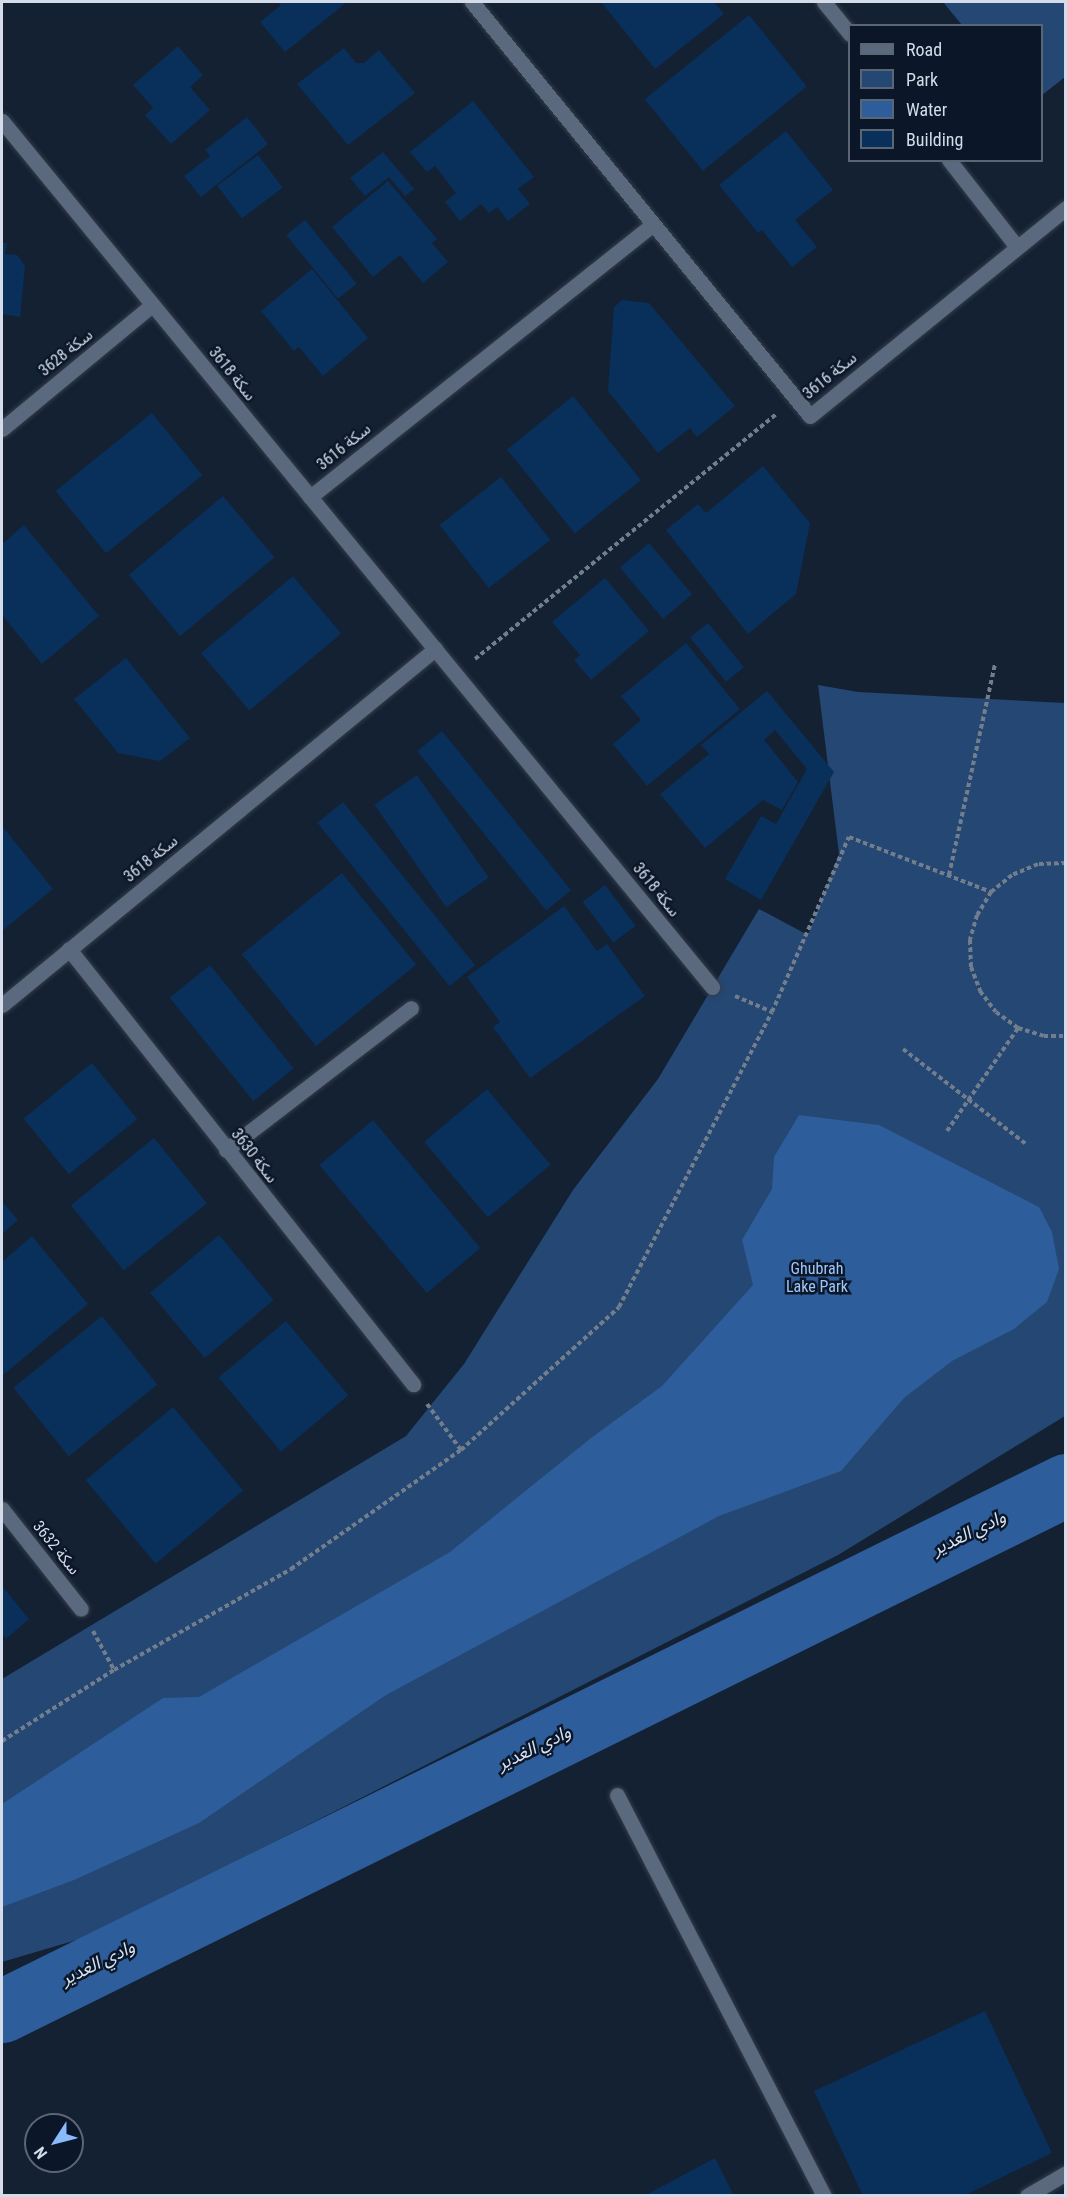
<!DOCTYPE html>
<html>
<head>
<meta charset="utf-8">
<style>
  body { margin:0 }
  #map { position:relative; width:1067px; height:2197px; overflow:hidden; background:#142132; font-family:"Roboto Condensed","Noto Sans Arabic",sans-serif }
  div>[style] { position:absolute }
  .green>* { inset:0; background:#254773 }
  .water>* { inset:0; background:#2d5d9a }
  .river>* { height:63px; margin:-31.5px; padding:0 31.5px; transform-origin:31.5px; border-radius:31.5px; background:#2d5d9a }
  .building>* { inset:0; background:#092f5b; transform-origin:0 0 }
  .path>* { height:4px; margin-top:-2px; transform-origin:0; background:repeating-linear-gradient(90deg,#737e8c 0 4.5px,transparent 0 7.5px) }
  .roads { filter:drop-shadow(0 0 2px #343c4b) drop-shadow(0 0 2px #343c4b) }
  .lane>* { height:15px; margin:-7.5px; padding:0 7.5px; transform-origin:7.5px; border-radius:7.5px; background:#5a697e }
  .street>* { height:15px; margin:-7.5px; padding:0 7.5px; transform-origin:7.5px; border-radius:7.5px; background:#5a697e }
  span { translate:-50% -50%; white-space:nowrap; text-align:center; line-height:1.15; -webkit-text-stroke:5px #0b1728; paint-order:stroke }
  .street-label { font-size:16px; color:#d3dce8 }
  .park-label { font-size:16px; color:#9fc6fa }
  .water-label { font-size:18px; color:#d8e5f7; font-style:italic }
  .frame { position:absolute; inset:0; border:3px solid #d3dce8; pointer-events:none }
  .legend { position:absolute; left:848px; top:24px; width:195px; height:138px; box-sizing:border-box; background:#0b1728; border:2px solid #5b6675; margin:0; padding:8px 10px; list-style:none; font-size:18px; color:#d3dce8 }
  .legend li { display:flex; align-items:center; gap:12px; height:30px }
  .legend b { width:30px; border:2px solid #5b6675 }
  .north { position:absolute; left:24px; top:2113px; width:60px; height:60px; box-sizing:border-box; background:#0b1728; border:2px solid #5b6675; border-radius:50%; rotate:234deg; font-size:16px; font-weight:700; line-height:24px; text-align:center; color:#d3dce8 }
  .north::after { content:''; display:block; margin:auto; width:21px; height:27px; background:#89bafc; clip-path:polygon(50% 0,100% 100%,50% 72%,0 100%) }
</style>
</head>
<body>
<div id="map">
  <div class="green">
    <i style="clip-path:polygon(943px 2px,1065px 2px,1065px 77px,1042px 95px,1042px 26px,962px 25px)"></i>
    <i style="clip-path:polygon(818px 685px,858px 692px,1065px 703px,1065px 1416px,838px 1555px,90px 1936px,2px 1962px,2px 1679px,406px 1436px,464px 1364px,573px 1190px,658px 1079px,759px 909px,808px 935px,839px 854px)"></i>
  </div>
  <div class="water">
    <i style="clip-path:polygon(799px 1115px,879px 1125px,1039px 1207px,1052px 1232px,1059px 1269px,1047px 1302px,1014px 1329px,952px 1361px,904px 1398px,841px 1471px,719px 1516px,386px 1695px,199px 1823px,74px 1880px,2px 1907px,2px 1804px,163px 1698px,199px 1697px,450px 1552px,591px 1438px,662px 1386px,753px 1285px,742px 1240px,772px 1189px,774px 1157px)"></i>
  </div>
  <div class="river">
    <i style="left:2px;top:2011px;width:1187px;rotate:-26.31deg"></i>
  </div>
  <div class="building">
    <i style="clip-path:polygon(278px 2px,347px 2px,285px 52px,260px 22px,281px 5px)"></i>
    <i style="clip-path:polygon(601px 2px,714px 2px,724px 14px,655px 69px)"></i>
    <i style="left:749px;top:15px;width:92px;height:134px;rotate:51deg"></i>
    <i style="clip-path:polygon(178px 46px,203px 75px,190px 87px,210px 110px,171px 144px,145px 115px,153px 108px,133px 85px)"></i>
    <i style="clip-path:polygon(344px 48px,356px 63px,364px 63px,379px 50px,415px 93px,348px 145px,297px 84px)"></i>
    <i style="clip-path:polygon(473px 101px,534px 177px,518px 189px,530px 204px,508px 221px,497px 207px,489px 213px,481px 204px,460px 221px,445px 202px,456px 193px,435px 166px,427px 172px,410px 152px)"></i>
    <i style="clip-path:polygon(247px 117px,268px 144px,201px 197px,184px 176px,210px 156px,205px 150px)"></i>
    <i style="clip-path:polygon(786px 131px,833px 190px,795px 220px,817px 247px,792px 267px,762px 230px,758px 233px,719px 185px)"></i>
    <i style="clip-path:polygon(383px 152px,414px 189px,405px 196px,389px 177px,365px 196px,350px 178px)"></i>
    <i style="left:258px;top:155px;width:41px;height:51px;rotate:53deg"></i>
    <i style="clip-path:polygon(388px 181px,437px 239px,432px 243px,448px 262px,423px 283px,400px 255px,373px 277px,332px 227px)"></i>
    <i style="left:305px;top:220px;width:82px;height:24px;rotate:51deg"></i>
    <i style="clip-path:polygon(2px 243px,7px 243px,5px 254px,17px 255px,25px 266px,20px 317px,2px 314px)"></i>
    <i style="clip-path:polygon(312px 269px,368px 338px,323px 376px,299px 347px,294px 351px,261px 311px)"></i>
    <i style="clip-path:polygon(622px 300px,649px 303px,735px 406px,697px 437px,690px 428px,658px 453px,608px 391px,614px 307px)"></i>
    <i style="left:573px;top:396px;width:108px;height:85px;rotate:51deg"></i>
    <i style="left:152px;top:413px;width:80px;height:124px;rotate:51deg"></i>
    <i style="clip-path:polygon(763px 466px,810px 523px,796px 594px,748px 634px,666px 530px,698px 504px,706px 513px)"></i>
    <i style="left:501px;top:477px;width:80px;height:78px;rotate:52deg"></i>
    <i style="left:223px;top:496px;width:80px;height:123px;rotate:50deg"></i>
    <i style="clip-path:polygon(24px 525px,99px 616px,42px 664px,2px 615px,2px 544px)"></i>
    <i style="left:649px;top:543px;width:67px;height:38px;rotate:50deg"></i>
    <i style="left:293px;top:576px;width:75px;height:120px;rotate:50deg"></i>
    <i style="clip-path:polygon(605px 578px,649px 631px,591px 680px,574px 660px,580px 655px,552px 622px)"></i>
    <i style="left:708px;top:623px;width:57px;height:23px;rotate:51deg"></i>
    <i style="clip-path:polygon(686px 643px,740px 709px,647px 786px,613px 744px,641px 720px,621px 696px)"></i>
    <i style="clip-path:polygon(126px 658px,190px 738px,160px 761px,118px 753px,74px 699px)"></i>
    <i style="clip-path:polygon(767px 691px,834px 772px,761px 900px,725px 879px,761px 816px,776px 824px,807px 769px,775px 730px,764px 740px,798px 782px,782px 810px,763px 800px,705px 848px,660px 794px,709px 754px,701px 745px)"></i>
    <i style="left:442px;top:731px;width:205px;height:32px;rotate:51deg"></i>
    <i style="left:417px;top:775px;width:125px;height:52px;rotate:55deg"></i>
    <i style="left:343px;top:802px;width:210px;height:33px;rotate:51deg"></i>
    <i style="clip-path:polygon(2px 826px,53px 889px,2px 931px)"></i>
    <i style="left:342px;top:873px;width:118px;height:129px;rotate:51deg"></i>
    <i style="left:605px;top:885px;width:51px;height:28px;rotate:53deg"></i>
    <i style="clip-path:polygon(564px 906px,597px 951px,607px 944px,645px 996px,530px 1078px,493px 1027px,500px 1022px,467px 977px)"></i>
    <i style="left:210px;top:965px;width:133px;height:52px;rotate:51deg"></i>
    <i style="left:92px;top:1063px;width:72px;height:88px;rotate:51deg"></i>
    <i style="left:487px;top:1089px;width:99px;height:82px;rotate:50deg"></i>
    <i style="left:373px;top:1120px;width:167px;height:70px;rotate:50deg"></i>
    <i style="left:154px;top:1138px;width:84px;height:107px;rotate:51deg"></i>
    <i style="clip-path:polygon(2px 1201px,18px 1220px,2px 1234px)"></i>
    <i style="left:219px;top:1235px;width:85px;height:90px;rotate:50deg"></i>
    <i style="clip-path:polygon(32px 1236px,88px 1304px,2px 1376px,2px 1262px)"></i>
    <i style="left:102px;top:1316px;width:88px;height:114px;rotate:51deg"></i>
    <i style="left:286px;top:1321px;width:97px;height:88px;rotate:50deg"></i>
    <i style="left:173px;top:1407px;width:109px;height:114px;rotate:50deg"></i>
    <i style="clip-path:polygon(2px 1586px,29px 1619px,6px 1639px,2px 1634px)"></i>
    <i style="clip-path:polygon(985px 2011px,1052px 2153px,963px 2196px,863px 2196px,814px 2091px)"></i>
    <i style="clip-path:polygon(715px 2158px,734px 2196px,644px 2196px)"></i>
  </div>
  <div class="path">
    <i style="left:475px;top:659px;width:388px;rotate:-39.1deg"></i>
    <i style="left:1066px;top:863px;width:28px;rotate:178deg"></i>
    <i style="left:1038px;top:864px;width:28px;rotate:157deg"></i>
    <i style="left:1012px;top:875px;width:27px;rotate:141deg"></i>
    <i style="left:991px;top:892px;width:27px;rotate:121deg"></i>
    <i style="left:977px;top:915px;width:26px;rotate:106deg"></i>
    <i style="left:970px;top:940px;width:27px;rotate:88deg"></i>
    <i style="left:971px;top:967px;width:26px;rotate:69deg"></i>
    <i style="left:980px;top:991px;width:26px;rotate:53deg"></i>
    <i style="left:996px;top:1012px;width:27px;rotate:36deg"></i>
    <i style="left:1018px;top:1028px;width:27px;rotate:17deg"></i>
    <i style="left:1044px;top:1036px;width:22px"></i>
    <i style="left:949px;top:875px;width:216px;rotate:-77.7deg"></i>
    <i style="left:735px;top:996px;width:40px;rotate:23.4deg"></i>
    <i style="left:903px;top:1049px;width:157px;rotate:37.7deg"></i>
    <i style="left:947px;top:1131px;width:125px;rotate:-55.4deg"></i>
    <i style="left:427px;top:1404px;width:57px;rotate:53.5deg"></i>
    <i style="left:93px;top:1631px;width:44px;rotate:61.7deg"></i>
    <i style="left:2px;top:1741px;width:133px;rotate:-32.4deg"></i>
    <i style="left:114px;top:1670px;width:204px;rotate:-29.7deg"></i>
    <i style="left:291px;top:1569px;width:208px;rotate:-35deg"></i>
    <i style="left:461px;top:1450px;width:213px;rotate:-42.1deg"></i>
    <i style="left:619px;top:1307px;width:332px;rotate:-62.6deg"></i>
    <i style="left:772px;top:1012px;width:191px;rotate:-66.3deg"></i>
    <i style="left:849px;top:837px;width:152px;rotate:21.2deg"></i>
  </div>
  <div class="roads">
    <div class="lane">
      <i style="left:617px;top:1795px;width:451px;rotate:62.7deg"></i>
      <i style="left:1027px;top:2196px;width:45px;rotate:-30.5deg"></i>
    </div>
    <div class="street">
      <i style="left:472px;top:2px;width:534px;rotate:50.77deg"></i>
      <i style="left:810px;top:416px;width:330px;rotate:-39.1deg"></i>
      <i style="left:824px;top:2px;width:41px;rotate:50.9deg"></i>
      <i style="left:2px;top:121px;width:1120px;rotate:50.65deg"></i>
      <i style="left:949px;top:160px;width:110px;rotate:52deg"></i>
      <i style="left:2px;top:429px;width:195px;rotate:-39.6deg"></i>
      <i style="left:310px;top:497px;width:438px;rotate:-38.5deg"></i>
      <i style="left:69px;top:949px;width:555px;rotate:51.66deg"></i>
      <i style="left:2px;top:1005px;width:561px;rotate:-39.43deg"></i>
      <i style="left:226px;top:1150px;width:233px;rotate:-37.5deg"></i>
      <i style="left:2px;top:1509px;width:127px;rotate:51.7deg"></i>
    </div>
  </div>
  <div class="street-label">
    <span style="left:66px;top:353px;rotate:-39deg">سكة 3628</span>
    <span style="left:232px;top:374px;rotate:51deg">سكة 3618</span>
    <span style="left:830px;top:376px;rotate:-39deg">سكة 3616</span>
    <span style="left:344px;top:447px;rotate:-39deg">سكة 3616</span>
    <span style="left:151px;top:859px;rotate:-39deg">سكة 3618</span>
    <span style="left:656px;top:890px;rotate:51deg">سكة 3618</span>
    <span style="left:254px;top:1156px;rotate:52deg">سكة 3630</span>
    <span style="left:56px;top:1548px;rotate:51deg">سكة 3632</span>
  </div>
  <div class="park-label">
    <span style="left:817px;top:1278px">Ghubrah<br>Lake Park</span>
  </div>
  <div class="water-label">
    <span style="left:969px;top:1533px;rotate:-26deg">وادي الغدير</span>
    <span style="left:534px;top:1748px;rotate:-26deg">وادي الغدير</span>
    <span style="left:98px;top:1963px;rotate:-26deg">وادي الغدير</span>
  </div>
  <div class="frame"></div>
  <ul class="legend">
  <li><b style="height:8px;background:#5a697e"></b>Road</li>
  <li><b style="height:16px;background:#254773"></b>Park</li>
  <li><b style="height:16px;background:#2d5d9a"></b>Water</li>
  <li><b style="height:16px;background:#092f5b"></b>Building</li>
  </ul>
  <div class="north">N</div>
</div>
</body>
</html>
